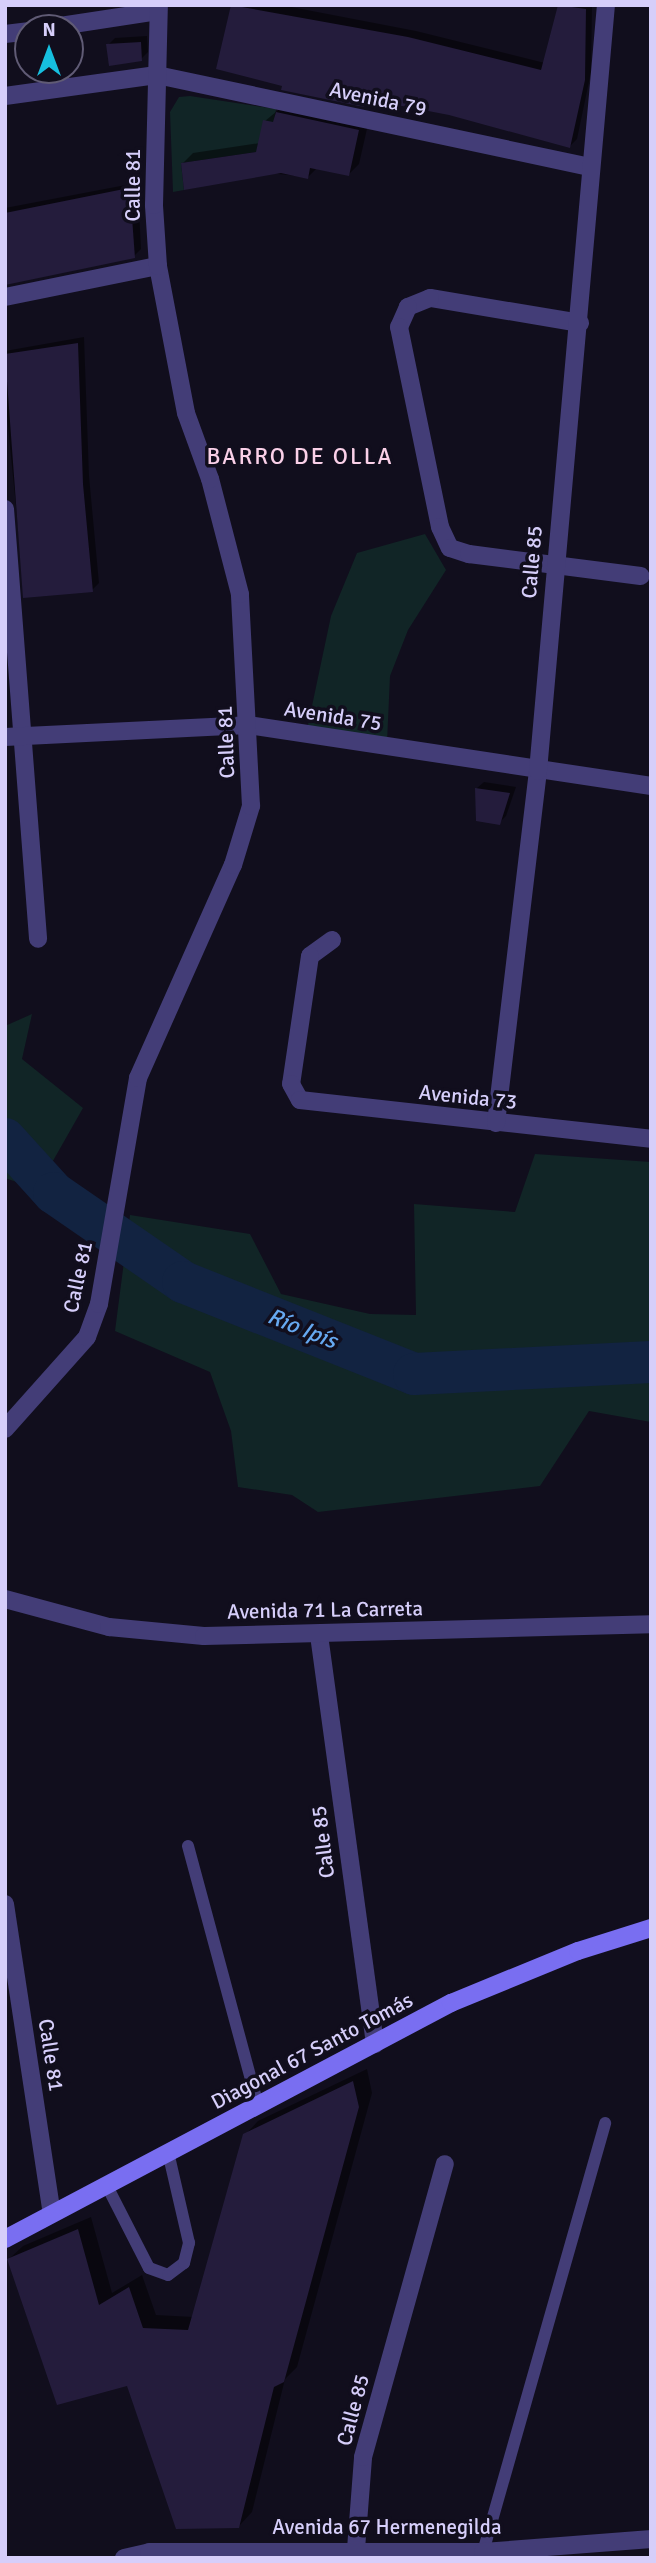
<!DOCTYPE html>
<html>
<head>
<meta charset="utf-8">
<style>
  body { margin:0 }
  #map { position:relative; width:656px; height:2563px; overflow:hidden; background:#110e1d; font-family:Signika,sans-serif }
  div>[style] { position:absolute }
  .green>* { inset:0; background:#112526 }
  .shadow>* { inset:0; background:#0007 }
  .river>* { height:42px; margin:-21px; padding:0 21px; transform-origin:21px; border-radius:21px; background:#122341 }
  .building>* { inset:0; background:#241c3c }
  .service>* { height:12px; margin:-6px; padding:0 6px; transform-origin:6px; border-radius:6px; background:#433d77 }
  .minor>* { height:18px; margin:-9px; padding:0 9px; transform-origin:9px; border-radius:9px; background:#433d77 }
  .tertiary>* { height:18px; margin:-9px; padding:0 9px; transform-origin:9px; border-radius:9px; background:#433d77 }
  .secondary>* { height:18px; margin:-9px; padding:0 9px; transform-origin:9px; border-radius:9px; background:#796ef1 }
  span { translate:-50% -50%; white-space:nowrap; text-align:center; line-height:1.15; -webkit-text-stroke:7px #110e1d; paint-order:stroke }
  .street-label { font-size:21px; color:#d6cefa }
  .neighbourhood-label { font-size:23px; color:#fad0e8; letter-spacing:2px }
  .water-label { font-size:23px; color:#66a8f0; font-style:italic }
  .frame { position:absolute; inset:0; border:7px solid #d6cefa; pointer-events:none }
  .north { position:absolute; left:14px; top:14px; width:70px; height:70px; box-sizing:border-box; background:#110e1d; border:2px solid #605b75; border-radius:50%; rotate:0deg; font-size:19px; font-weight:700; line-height:28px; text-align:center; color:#d6cefa }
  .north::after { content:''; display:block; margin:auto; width:24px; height:32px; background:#16bfdf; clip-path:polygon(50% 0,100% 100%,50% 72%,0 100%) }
</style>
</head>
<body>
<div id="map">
  <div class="green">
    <i style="clip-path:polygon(190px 96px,276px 109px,270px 150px,181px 163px,184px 190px,173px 192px,170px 112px,179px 97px)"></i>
    <i style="clip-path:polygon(425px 534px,446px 570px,408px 630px,390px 676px,387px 743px,305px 739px,331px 616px,357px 553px)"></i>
    <i style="clip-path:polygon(32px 1014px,22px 1059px,83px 1108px,37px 1189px,5px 1178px,5px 1026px)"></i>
    <i style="clip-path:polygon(535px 1154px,651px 1162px,651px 1422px,589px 1411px,540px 1486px,318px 1512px,292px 1495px,238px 1487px,231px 1431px,210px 1372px,115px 1331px,130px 1215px,250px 1234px,281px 1294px,370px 1314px,416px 1315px,414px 1204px,515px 1212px)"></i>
  </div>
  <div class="shadow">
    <i style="clip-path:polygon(233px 5px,281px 5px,416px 31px,545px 63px,560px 5px,592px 5px,591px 72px,577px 139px,570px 146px,449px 113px,370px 98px,363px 105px,218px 67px)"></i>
    <i style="clip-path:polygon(147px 36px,148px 52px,141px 59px,108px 45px,115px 38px)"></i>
    <i style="clip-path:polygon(288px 102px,369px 120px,359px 164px,349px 174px,317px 168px,308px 177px,182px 164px,193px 153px,260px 143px,265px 121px)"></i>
    <i style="clip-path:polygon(131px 184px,139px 209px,141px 249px,134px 256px,5px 283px,5px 208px)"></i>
    <i style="clip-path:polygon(84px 337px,89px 476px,99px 583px,92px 590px,25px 597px,5px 396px,5px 351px)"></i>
    <i style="clip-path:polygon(484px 782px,516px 787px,506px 816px,499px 823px,477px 788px)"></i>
    <i style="clip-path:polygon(367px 2069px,372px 2093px,297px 2367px,285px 2379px,252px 2512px,239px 2526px,129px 2384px,9px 2259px,23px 2246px,91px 2217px,112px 2293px,142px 2275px,156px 2315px,194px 2317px,245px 2135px,258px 2121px)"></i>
  </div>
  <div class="river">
    <i style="left:5px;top:1139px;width:73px;rotate:47.8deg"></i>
    <i style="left:54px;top:1193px;width:157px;rotate:34.6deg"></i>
    <i style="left:183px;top:1282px;width:249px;rotate:21.7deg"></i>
    <i style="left:414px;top:1374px;width:237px;rotate:-2.9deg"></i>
  </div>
  <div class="building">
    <i style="clip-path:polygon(231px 5px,408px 37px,541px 70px,558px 5px,586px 9px,585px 80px,570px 148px,449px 115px,366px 99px,364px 107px,281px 90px,282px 86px,216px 69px)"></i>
    <i style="clip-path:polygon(141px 42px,142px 61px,109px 66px,106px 44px)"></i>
    <i style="clip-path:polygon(276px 112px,359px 130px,349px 176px,310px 168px,308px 179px,281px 173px,184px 190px,181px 163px,256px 152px,263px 120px,273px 122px)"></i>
    <i style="clip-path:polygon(124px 189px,132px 217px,135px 258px,5px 285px,5px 213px)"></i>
    <i style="clip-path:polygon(78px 343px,83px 484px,93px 592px,23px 598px,5px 354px)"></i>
    <i style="clip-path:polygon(475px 788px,510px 793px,500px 825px,476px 821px)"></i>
    <i style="clip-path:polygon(353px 2081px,359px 2107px,284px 2382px,274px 2387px,239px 2528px,176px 2529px,127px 2386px,57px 2405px,7px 2259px,78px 2229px,99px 2305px,129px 2287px,143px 2328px,188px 2330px,243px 2134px)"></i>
  </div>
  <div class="service">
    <i style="left:188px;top:1846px;width:268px;rotate:74.9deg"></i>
    <i style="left:106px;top:2184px;width:94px;rotate:62.9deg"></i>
    <i style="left:149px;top:2268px;width:20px;rotate:20deg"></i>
    <i style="left:168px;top:2275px;width:20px;rotate:-37deg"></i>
    <i style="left:184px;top:2263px;width:21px;rotate:-76deg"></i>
    <i style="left:189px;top:2243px;width:93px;rotate:-103deg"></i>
    <i style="left:483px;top:2552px;width:446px;rotate:-74.1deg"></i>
  </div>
  <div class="minor">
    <i style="left:47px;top:28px;width:112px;rotate:-8.7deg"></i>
    <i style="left:5px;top:34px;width:23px;rotate:-7deg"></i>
    <i style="left:5px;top:96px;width:153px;rotate:-7.9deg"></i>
    <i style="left:157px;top:75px;width:443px;rotate:12deg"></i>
    <i style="left:5px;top:297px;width:156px;rotate:-11.5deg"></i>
    <i style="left:580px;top:323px;width:152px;rotate:-170.5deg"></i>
    <i style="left:430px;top:298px;width:24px;rotate:158deg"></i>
    <i style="left:408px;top:307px;width:22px;rotate:114deg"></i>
    <i style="left:399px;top:327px;width:204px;rotate:78.4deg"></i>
    <i style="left:440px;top:527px;width:23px;rotate:65deg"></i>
    <i style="left:450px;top:548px;width:20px;rotate:18deg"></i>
    <i style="left:469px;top:554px;width:173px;rotate:7.3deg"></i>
    <i style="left:5px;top:509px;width:431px;rotate:85.6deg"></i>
    <i style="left:5px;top:737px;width:243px;rotate:-2.8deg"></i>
    <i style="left:248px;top:725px;width:408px;rotate:8.6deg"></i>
    <i style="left:332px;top:940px;width:27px;rotate:144deg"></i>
    <i style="left:310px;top:956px;width:129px;rotate:98.4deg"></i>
    <i style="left:291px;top:1084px;width:18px;rotate:61deg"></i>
    <i style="left:300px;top:1100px;width:353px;rotate:6.3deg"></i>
    <i style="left:496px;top:1123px;width:354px;rotate:-83.2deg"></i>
    <i style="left:538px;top:771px;width:769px;rotate:-84.93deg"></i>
    <i style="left:5px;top:1429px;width:123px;rotate:-48.3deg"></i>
    <i style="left:87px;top:1337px;width:35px;rotate:-70deg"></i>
    <i style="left:99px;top:1304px;width:229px;rotate:-80.2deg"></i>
    <i style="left:138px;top:1078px;width:233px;rotate:-66deg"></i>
    <i style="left:233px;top:865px;width:62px;rotate:-73deg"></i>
    <i style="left:251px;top:806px;width:212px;rotate:-93deg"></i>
    <i style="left:240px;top:594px;width:119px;rotate:-104.6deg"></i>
    <i style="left:210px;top:479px;width:70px;rotate:-110deg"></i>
    <i style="left:186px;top:413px;width:150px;rotate:-100.8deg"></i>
    <i style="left:158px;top:266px;width:61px;rotate:-93.8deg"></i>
    <i style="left:154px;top:205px;width:200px;rotate:-88.6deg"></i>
    <i style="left:319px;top:1635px;width:413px;rotate:82.2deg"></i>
    <i style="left:5px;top:1904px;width:313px;rotate:81.4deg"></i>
    <i style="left:356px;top:2549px;width:92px;rotate:-85.6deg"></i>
    <i style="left:363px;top:2457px;width:304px;rotate:-74.4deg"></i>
    <i style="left:124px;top:2558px;width:26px;rotate:-13deg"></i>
    <i style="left:149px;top:2552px;width:334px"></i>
    <i style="left:483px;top:2552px;width:169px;rotate:-4.4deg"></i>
  </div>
  <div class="tertiary">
    <i style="left:5px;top:1599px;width:108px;rotate:15.1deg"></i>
    <i style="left:109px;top:1627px;width:95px;rotate:5.4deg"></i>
    <i style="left:204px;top:1636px;width:447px;rotate:-1.5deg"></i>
  </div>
  <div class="secondary">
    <i style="left:5px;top:2239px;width:505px;rotate:-27.89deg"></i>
    <i style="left:451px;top:2003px;width:137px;rotate:-22.3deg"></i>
    <i style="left:578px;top:1951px;width:77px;rotate:-17.5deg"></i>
  </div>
  <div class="street-label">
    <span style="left:378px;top:99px;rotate:12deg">Avenida 79</span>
    <span style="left:133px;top:185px;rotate:-90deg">Calle 81</span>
    <span style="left:532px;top:562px;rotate:-85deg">Calle 85</span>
    <span style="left:333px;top:716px;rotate:9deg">Avenida 75</span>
    <span style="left:226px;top:742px;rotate:-92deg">Calle 81</span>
    <span style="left:468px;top:1097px;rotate:6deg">Avenida 73</span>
    <span style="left:78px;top:1277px;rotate:-78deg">Calle 81</span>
    <span style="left:325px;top:1610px;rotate:-1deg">Avenida 71 La Carreta</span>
    <span style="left:323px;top:1842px;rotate:-97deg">Calle 85</span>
    <span style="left:312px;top:2051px;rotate:-28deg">Diagonal 67 Santo Tomás</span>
    <span style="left:51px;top:2055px;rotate:81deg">Calle 81</span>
    <span style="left:353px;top:2410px;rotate:-75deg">Calle 85</span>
    <span style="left:387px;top:2527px">Avenida 67 Hermenegilda</span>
  </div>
  <div class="neighbourhood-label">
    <span style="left:300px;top:457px">BARRO DE OLLA</span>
  </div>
  <div class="water-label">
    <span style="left:302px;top:1329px;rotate:22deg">Río Ipís</span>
  </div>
  <div class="frame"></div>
  <div class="north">N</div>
</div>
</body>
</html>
